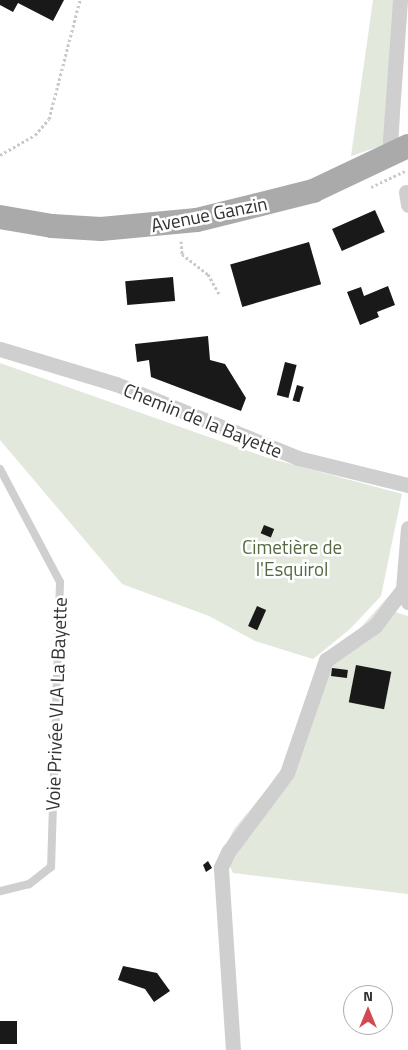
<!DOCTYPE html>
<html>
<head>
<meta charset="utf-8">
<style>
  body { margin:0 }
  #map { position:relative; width:408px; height:1050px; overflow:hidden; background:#fff; font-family:"Titillium Web",sans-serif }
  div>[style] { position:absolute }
  .green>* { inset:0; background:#e2e8dc }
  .building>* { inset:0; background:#191919; transform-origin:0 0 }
  .path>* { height:3px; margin-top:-1.5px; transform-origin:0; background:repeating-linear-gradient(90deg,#c9c9c9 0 2.5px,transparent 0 5px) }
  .service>* { height:8px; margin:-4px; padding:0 4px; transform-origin:4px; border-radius:4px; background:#cfcfcf }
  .minor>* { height:15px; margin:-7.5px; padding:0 7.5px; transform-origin:7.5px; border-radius:7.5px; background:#cfcfcf }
  .primary>* { height:24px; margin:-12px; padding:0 12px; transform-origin:12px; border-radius:12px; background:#aaa }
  span { translate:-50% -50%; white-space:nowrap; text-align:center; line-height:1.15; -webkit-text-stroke:5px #fff; paint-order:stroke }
  .street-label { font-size:19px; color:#323232 }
  .park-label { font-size:19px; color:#556943 }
  .north { position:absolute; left:343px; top:985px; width:50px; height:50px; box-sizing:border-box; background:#fff; border:1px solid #adadad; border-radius:50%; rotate:0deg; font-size:14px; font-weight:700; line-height:20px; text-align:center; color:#323232 }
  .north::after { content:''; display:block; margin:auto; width:18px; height:22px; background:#d34953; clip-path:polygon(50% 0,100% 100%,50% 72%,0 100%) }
</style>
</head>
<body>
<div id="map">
  <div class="green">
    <i style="clip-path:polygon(373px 0,407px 0,402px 27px,399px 140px,351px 156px)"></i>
    <i style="clip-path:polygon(0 363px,265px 457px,402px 494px,381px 596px,350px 629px,313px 659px,255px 641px,209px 616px,122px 584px,0 440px)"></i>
    <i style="clip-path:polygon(395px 589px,395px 612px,408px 616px,408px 894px,233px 873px,223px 851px,234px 829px,285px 768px,313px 681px)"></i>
  </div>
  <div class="building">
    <i style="clip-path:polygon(0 0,64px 0,53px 21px,18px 3px,13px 12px,0 5px)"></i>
    <i style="left:375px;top:210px;width:24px;height:47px;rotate:66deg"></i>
    <i style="left:309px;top:242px;width:44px;height:82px;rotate:74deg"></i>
    <i style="left:173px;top:277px;width:24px;height:48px;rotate:85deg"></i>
    <i style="clip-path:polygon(388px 286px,395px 305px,377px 312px,379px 317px,360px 325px,347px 292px,361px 287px,364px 296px)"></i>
    <i style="clip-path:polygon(208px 336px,210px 360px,225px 364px,246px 398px,241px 411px,151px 377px,149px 360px,137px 362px,135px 344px)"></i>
    <i style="left:285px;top:362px;width:12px;height:34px;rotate:14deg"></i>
    <i style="left:297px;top:385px;width:7px;height:16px;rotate:16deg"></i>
    <i style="left:264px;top:525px;width:11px;height:9px;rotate:22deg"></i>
    <i style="left:257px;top:606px;width:10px;height:22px;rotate:24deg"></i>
    <i style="left:356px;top:665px;width:36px;height:38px;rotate:11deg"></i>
    <i style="left:332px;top:668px;width:16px;height:8px;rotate:7deg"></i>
    <i style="clip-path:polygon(208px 861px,212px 868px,206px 872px,203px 865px)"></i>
    <i style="clip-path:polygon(123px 966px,157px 973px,170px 991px,154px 1002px,145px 989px,118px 980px)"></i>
    <i style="left:0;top:1021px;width:17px;height:23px"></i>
  </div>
  <div class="path">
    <i style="left:0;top:155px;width:40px;rotate:-29.7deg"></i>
    <i style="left:35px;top:135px;width:21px;rotate:-49deg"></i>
    <i style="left:49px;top:119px;width:123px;rotate:-75.4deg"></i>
    <i style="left:371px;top:187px;width:38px;rotate:-25deg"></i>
    <i style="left:181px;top:241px;width:13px;rotate:86deg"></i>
    <i style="left:182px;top:254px;width:33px;rotate:38deg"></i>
    <i style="left:208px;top:274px;width:23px;rotate:61deg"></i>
  </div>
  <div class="service">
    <i style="left:0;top:469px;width:128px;rotate:62deg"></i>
    <i style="left:60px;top:582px;width:285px;rotate:91.8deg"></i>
    <i style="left:51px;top:867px;width:28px;rotate:142deg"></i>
    <i style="left:29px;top:884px;width:30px;rotate:166deg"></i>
  </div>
  <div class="minor">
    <i style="left:394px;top:151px;width:12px;rotate:-110deg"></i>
    <i style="left:390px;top:140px;width:140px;rotate:-85.9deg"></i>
    <i style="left:406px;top:192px;width:13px;rotate:81deg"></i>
    <i style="left:0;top:349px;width:121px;rotate:16.8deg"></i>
    <i style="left:116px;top:384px;width:196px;rotate:22.1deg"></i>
    <i style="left:298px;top:458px;width:113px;rotate:13.8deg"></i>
    <i style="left:408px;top:528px;width:61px;rotate:94.7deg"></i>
    <i style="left:403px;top:589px;width:14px;rotate:69deg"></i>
    <i style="left:233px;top:1050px;width:183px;rotate:-93.8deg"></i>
    <i style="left:221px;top:867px;width:17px;rotate:-65deg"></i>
    <i style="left:228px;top:852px;width:99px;rotate:-53.2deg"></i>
    <i style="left:287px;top:773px;width:120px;rotate:-71deg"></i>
    <i style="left:326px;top:660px;width:60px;rotate:-34.8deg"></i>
    <i style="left:375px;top:626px;width:46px;rotate:-52.9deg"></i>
  </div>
  <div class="primary">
    <i style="left:0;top:217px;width:53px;rotate:9.8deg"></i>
    <i style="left:52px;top:226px;width:49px;rotate:3.5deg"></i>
    <i style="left:101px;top:229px;width:96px;rotate:-5.4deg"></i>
    <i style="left:197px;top:220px;width:120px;rotate:-14deg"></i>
    <i style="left:313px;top:191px;width:105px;rotate:-25.3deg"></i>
  </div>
  <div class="street-label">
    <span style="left:209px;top:214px;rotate:-11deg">Avenue Ganzin</span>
    <span style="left:203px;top:420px;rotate:22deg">Chemin de la Bayette</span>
    <span style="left:56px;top:704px;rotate:-88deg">Voie Privée VLA La Bayette</span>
  </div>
  <div class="park-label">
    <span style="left:292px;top:558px">Cimetière de<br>l'Esquirol</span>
  </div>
  <div class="north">N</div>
</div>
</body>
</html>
